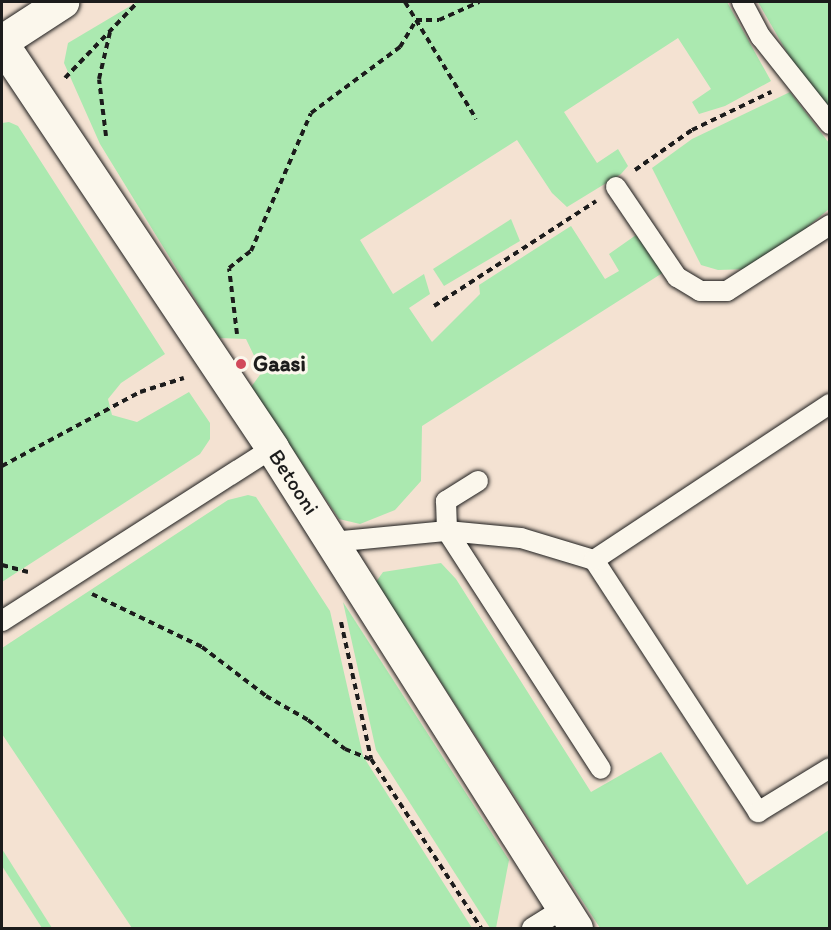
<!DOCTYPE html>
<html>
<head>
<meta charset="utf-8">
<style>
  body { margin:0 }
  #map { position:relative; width:831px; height:930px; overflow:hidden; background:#f4e2d2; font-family:Itim,sans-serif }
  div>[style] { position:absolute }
  .green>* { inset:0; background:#abe9b0 }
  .path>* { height:4px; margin-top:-2px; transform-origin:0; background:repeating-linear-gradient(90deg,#1c1c1c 0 6px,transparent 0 10.5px) }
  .roads { filter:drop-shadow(0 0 2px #1c1c1c) drop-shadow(0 0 2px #1c1c1c) }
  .lane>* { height:20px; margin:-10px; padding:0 10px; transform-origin:10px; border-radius:10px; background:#fbf7ec }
  .secondary>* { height:33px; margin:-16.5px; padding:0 16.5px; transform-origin:16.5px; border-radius:16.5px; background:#fbf7ec }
  .highway>* { height:33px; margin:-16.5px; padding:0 16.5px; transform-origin:16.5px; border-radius:16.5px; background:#fbf7ec }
  .dots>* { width:16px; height:16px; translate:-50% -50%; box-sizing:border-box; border:3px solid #fbf7ec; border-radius:50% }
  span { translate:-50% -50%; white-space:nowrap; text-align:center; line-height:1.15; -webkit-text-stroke:6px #fbf7ec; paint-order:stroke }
  .poi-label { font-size:22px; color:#1c1c1c; font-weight:700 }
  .left { translate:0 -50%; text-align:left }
  .street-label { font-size:22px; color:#1c1c1c }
  .frame { position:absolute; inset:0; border:3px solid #1c1c1c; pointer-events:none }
</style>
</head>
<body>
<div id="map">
  <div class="green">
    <i style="clip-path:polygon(137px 2px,727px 2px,771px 81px,725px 106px,699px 114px,692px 102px,711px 89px,678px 38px,564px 112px,597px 163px,618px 149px,628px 166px,621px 174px,567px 207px,552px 193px,517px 140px,360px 240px,393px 294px,424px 274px,430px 294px,409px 308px,432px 342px,480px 294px,479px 285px,571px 226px,605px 279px,619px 271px,609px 254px,636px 235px,664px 272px,422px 426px,421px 481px,395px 510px,360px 524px,339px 519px,251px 387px,262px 372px,246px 339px,219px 338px,100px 144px,64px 63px,68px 43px)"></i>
    <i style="clip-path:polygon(758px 2px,829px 2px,829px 107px,796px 68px)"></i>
    <i style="clip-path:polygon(790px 92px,829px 143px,829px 209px,792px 240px,747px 269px,718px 270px,701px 265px,652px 168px,692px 139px)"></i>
    <i style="clip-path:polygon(9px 122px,18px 126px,165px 354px,121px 383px,108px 399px,112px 415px,137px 422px,189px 392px,210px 423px,210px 439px,200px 454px,2px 582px,2px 123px)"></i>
    <i style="clip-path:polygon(511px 219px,520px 241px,444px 286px,433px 269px)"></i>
    <i style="clip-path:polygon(248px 495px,256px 497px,330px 611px,363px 756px,472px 928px,132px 928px,2px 734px,2px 648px,228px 500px)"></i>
    <i style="clip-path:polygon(441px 563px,456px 579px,591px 792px,661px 752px,747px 885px,829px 830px,829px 928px,600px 928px,376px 582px,383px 572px)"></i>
    <i style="clip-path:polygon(343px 602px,509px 860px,496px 928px,490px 928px,376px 750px)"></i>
    <i style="clip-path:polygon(2px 849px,52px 928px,42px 928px,2px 866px)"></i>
  </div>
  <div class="path">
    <i style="left:405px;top:2px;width:137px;rotate:58.7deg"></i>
    <i style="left:65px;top:78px;width:105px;rotate:-46.2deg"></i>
    <i style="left:106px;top:136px;width:57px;rotate:-97deg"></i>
    <i style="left:99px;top:79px;width:52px;rotate:-76.8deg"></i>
    <i style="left:635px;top:170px;width:70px;rotate:-35.1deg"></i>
    <i style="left:692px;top:130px;width:88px;rotate:-25.7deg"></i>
    <i style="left:434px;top:306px;width:193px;rotate:-32.9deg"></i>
    <i style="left:237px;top:334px;width:66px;rotate:-96.9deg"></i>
    <i style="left:229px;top:268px;width:28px;rotate:-38deg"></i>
    <i style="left:251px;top:251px;width:150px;rotate:-66.5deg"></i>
    <i style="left:311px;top:113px;width:111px;rotate:-36.6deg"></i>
    <i style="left:400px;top:47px;width:31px;rotate:-59deg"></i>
    <i style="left:416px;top:20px;width:23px"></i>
    <i style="left:439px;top:20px;width:44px;rotate:-24.2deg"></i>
    <i style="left:2px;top:466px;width:157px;rotate:-28.2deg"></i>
    <i style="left:140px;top:392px;width:46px;rotate:-17.7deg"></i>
    <i style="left:2px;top:565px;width:27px;rotate:15deg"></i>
    <i style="left:92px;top:594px;width:122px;rotate:25.7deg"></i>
    <i style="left:202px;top:647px;width:81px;rotate:37.4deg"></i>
    <i style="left:266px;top:696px;width:48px;rotate:29.7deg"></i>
    <i style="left:308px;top:720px;width:47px;rotate:38.1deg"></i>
    <i style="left:345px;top:749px;width:27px;rotate:22deg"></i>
    <i style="left:341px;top:622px;width:140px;rotate:77.6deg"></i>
    <i style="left:371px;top:759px;width:202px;rotate:56.9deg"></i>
  </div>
  <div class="roads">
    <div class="lane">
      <i style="left:742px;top:2px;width:40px;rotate:62deg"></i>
      <i style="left:761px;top:37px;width:111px;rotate:51.6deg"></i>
      <i style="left:616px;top:187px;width:109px;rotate:55.9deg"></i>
      <i style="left:677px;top:277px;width:27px;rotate:31deg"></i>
      <i style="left:700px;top:291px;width:27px"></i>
      <i style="left:727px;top:291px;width:122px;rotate:-32.7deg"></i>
      <i style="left:478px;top:481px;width:38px;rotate:148deg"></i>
      <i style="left:446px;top:501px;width:30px;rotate:88deg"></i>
      <i style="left:447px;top:531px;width:283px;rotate:57.1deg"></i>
      <i style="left:332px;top:542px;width:116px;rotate:-5.5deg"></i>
      <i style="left:447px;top:531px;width:74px;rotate:5.4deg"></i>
      <i style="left:521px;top:538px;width:76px;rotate:16.8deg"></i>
      <i style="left:594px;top:560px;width:301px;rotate:56.9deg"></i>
      <i style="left:758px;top:812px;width:84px;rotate:-31.4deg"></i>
      <i style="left:594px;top:560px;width:283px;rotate:-33.5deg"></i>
      <i style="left:2px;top:621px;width:321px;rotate:-32.6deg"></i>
      <i style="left:532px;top:928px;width:36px;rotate:-32deg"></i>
    </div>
    <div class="secondary">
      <i style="left:2px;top:44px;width:486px;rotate:56.2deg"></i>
      <i style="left:272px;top:448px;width:568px;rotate:57.65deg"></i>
    </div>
    <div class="highway">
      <i style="left:2px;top:41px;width:72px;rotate:-33deg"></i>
    </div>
  </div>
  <div class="dots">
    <i style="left:241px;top:364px;background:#d1495b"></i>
  </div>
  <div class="poi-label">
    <span class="left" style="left:253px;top:364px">Gaasi</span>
  </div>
  <div class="street-label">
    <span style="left:294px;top:482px;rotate:57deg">Betooni</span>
  </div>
  <div class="frame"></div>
</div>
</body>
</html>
